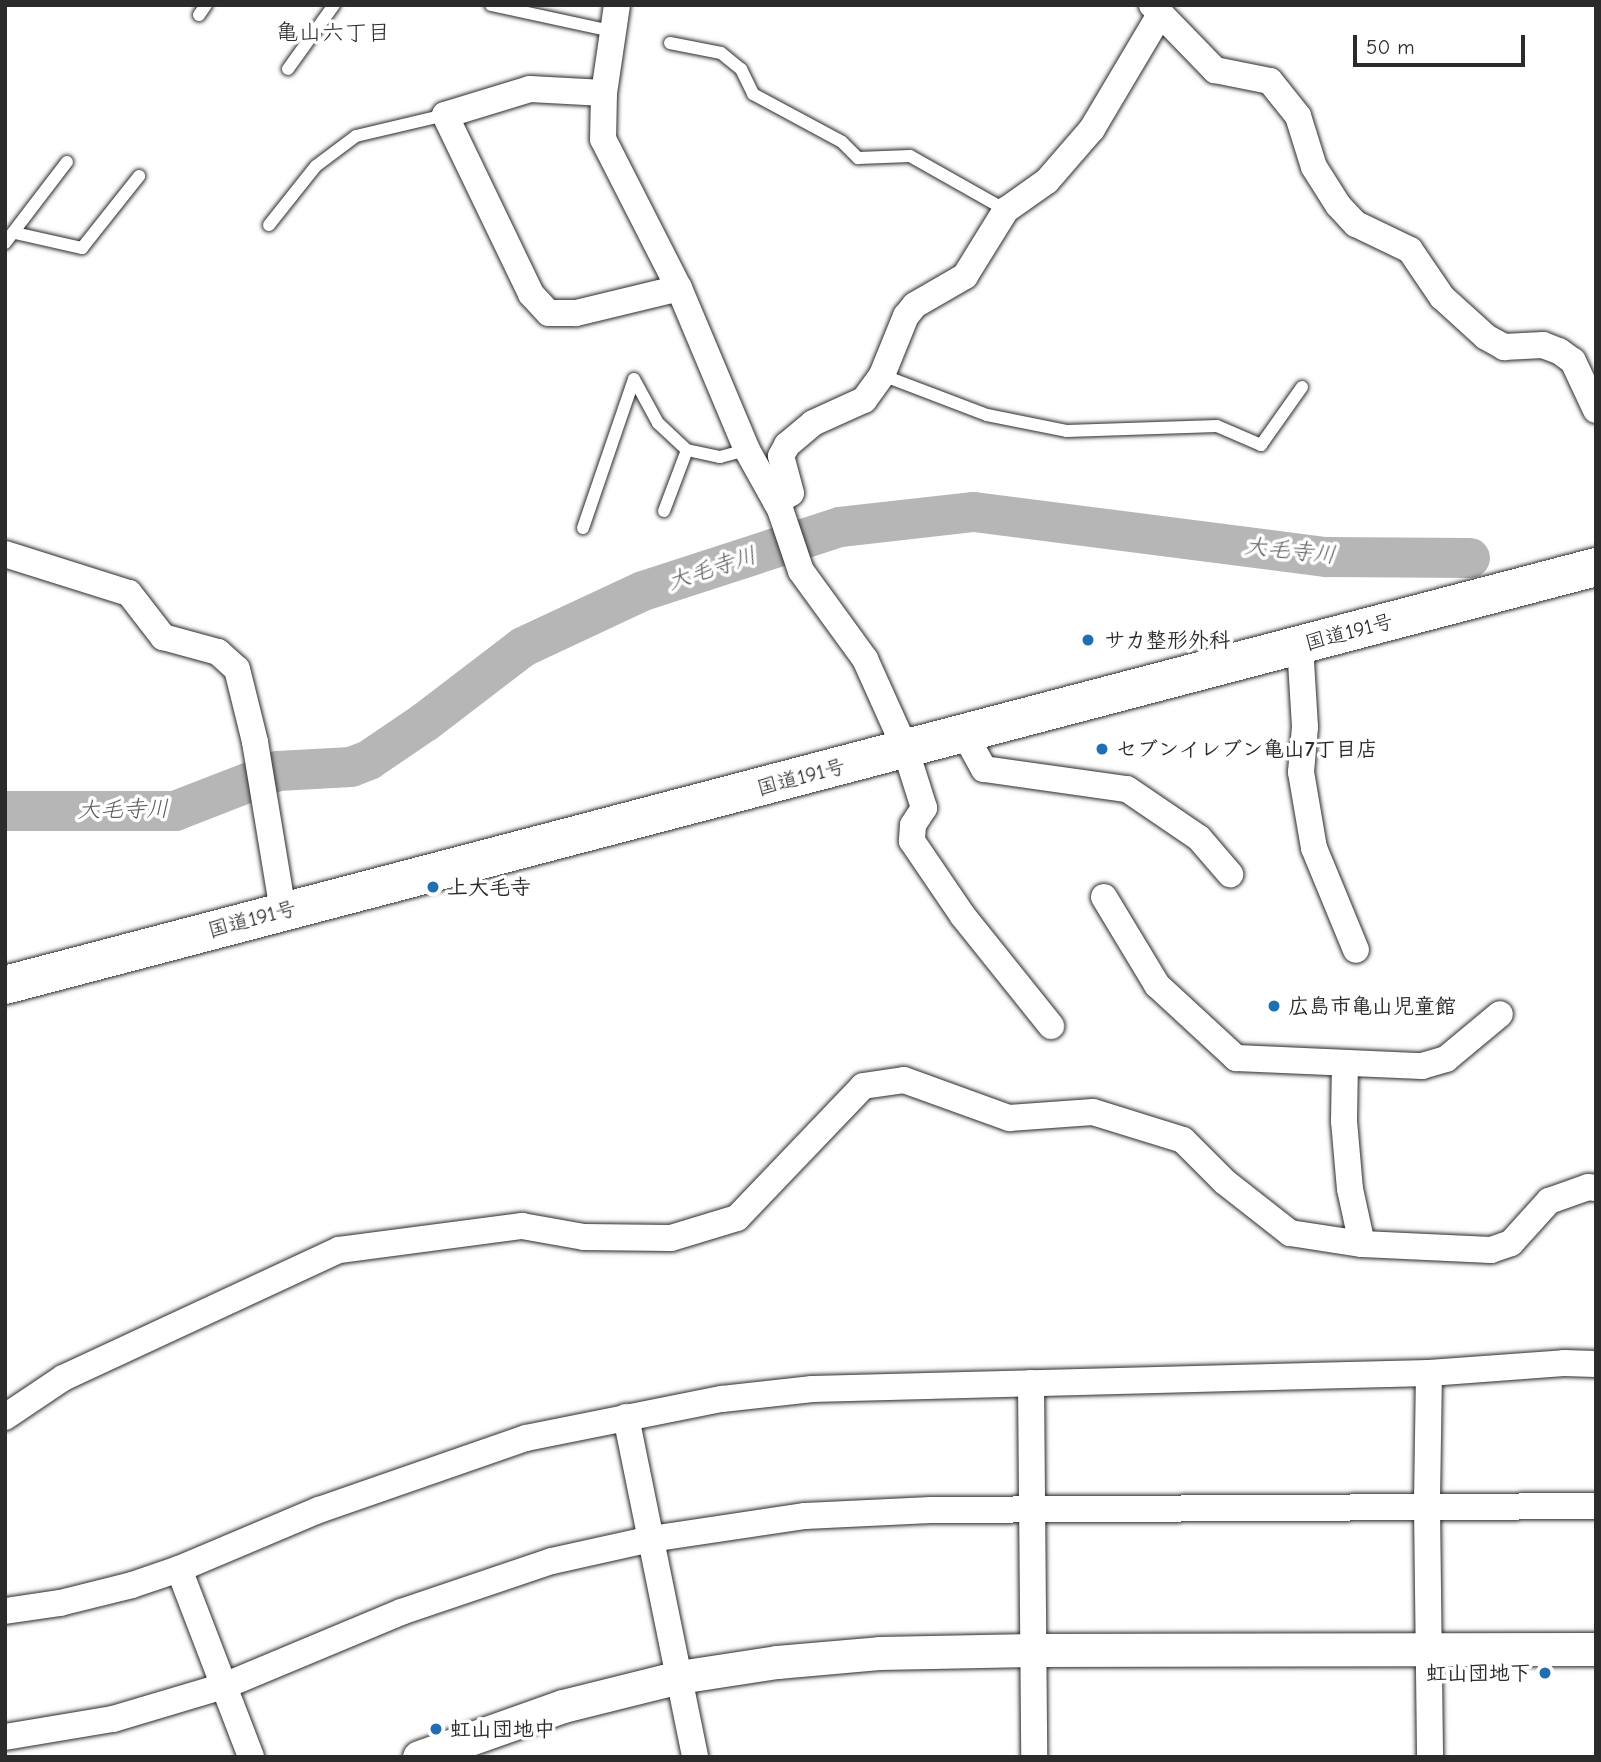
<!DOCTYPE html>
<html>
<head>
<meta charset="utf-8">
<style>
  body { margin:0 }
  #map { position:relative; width:1601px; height:1762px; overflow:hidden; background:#fff; font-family:"Comic Neue","Klee One",sans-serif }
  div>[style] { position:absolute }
  .river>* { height:40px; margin:-20px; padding:0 20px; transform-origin:20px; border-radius:20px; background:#b6b6b6 }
  .roads { filter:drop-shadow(0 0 2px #2b2b2b) drop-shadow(0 0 2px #2b2b2b) }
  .service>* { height:12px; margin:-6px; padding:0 6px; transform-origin:6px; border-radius:6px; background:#fff }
  .minor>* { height:26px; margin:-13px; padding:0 13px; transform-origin:13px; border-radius:13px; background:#fff }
  .tertiary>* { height:33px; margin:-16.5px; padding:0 16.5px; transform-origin:16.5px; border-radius:16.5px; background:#fff }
  .trunk>* { height:38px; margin:-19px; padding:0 19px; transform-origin:19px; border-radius:19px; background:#fff }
  .dots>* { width:19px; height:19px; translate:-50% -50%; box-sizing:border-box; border:4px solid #fff; border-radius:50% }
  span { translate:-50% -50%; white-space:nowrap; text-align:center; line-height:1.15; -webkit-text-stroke:7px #fff; paint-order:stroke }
  .street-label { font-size:21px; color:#2b2b2b }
  .poi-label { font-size:21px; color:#2b2b2b; font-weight:700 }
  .left { translate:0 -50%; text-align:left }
  .right { translate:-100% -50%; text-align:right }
  .neighbourhood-label { font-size:23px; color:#2b2b2b }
  .water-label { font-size:23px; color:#5c5c5c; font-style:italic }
  .frame { position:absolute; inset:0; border:7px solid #2b2b2b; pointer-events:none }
  .scale { position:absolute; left:1353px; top:35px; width:172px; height:32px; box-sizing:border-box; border:4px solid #2b2b2b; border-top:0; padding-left:9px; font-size:21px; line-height:24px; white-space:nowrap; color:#2b2b2b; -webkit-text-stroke:5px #fff; paint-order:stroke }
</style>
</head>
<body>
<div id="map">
  <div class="river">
    <i style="left:5px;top:811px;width:170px"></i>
    <i style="left:175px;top:811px;width:110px;rotate:-21.2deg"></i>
    <i style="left:278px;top:771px;width:73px;rotate:-3.1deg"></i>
    <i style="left:351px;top:767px;width:19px;rotate:-21deg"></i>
    <i style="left:369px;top:760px;width:68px;rotate:-34.2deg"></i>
    <i style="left:425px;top:722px;width:123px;rotate:-37.4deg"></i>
    <i style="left:523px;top:647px;width:132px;rotate:-25deg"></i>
    <i style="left:643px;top:591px;width:207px;rotate:-18deg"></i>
    <i style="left:840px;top:527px;width:135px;rotate:-6.4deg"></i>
    <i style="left:974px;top:512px;width:356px;rotate:7.3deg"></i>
    <i style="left:1327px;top:557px;width:143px;rotate:0.4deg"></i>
  </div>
  <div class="roads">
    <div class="service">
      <i style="left:491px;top:5px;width:123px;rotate:12.2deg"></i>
      <i style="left:199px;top:15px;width:12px;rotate:-55deg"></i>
      <i style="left:670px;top:43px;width:52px;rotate:11.1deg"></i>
      <i style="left:721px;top:53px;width:26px;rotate:39deg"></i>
      <i style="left:741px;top:69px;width:28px;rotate:64deg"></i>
      <i style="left:753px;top:94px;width:101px;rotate:28.3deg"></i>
      <i style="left:842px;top:142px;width:23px;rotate:45deg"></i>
      <i style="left:858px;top:158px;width:52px;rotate:-2.2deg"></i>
      <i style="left:910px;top:156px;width:110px;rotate:29.4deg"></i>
      <i style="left:288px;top:69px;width:79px;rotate:-54.3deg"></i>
      <i style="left:269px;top:225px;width:75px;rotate:-51.5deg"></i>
      <i style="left:316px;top:166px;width:50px;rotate:-36.9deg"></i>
      <i style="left:356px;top:136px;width:91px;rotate:-13.3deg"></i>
      <i style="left:15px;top:233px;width:69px;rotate:12.6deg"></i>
      <i style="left:82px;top:248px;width:92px;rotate:-51.6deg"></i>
      <i style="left:5px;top:243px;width:102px;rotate:-52.6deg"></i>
      <i style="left:882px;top:375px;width:112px;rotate:20.9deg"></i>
      <i style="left:987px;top:415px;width:82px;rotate:11.3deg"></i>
      <i style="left:1067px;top:431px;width:150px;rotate:-1.9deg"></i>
      <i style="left:1217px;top:426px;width:48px;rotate:23.4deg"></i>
      <i style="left:1261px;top:445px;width:71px;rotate:-54.7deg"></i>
      <i style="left:664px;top:511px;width:65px;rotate:-69.3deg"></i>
      <i style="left:583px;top:528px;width:157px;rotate:-71.1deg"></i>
      <i style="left:634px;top:379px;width:50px;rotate:61.4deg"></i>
      <i style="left:658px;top:423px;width:40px;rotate:43deg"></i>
      <i style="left:687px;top:450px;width:34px;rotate:12deg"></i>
      <i style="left:720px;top:457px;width:28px;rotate:-15deg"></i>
    </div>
    <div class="minor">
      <i style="left:617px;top:5px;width:89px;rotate:98.4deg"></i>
      <i style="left:604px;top:93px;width:46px;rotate:91.2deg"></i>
      <i style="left:603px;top:139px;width:167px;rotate:63deg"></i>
      <i style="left:679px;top:288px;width:176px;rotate:67.2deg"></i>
      <i style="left:747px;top:450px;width:68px;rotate:60.8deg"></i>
      <i style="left:780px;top:509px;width:65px;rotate:71.3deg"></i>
      <i style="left:801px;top:571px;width:109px;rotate:54deg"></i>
      <i style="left:865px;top:659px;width:98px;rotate:65.8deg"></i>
      <i style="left:905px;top:748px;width:63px;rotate:72.4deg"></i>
      <i style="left:924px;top:808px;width:20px;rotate:123deg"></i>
      <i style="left:913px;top:825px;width:16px;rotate:94deg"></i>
      <i style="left:912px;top:841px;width:91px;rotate:55.8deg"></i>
      <i style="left:963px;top:916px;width:141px;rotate:51.3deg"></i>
      <i style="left:1152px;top:5px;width:91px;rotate:45.9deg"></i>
      <i style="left:1215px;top:70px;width:56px;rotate:11.3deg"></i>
      <i style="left:1270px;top:81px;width:45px;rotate:51.3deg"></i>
      <i style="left:1298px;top:116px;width:53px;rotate:72.6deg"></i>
      <i style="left:1314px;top:167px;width:45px;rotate:57.7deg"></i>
      <i style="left:1338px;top:205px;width:26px;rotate:47deg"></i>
      <i style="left:1356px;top:224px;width:60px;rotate:25.7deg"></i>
      <i style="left:1410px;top:250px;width:57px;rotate:55.8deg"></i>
      <i style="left:1442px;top:297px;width:59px;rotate:42.3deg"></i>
      <i style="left:1486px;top:337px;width:21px;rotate:29deg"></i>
      <i style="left:1504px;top:347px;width:39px;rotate:-3deg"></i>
      <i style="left:1543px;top:345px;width:17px;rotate:21deg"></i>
      <i style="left:1559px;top:351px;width:17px;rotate:36deg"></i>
      <i style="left:1573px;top:361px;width:54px;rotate:64.9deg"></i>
      <i style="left:604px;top:93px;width:74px;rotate:-176.9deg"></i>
      <i style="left:530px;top:89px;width:89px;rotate:163deg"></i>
      <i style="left:445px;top:115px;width:199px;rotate:64.3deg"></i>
      <i style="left:531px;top:294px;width:26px;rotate:47deg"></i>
      <i style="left:549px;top:313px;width:27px"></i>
      <i style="left:576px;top:313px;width:106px;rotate:-13.6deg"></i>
      <i style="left:776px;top:502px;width:17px;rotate:-31deg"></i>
      <i style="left:791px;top:493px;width:38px;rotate:-105deg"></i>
      <i style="left:781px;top:456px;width:13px;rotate:-61deg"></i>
      <i style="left:787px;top:445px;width:34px;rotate:-40deg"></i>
      <i style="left:813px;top:423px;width:56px;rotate:-24.3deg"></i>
      <i style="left:864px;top:400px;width:31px;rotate:-54deg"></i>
      <i style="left:882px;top:375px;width:64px;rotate:-67.9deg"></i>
      <i style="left:906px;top:316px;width:14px;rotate:-51deg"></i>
      <i style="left:915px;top:305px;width:58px;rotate:-30.1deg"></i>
      <i style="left:965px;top:276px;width:78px;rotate:-58.2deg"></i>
      <i style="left:1006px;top:210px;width:50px;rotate:-35.3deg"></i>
      <i style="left:1047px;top:181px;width:69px;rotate:-49.1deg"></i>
      <i style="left:1092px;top:129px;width:131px;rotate:-59.3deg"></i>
      <i style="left:5px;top:554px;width:130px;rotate:17.5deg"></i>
      <i style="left:129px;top:593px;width:56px;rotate:52.3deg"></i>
      <i style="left:163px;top:637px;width:57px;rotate:15.3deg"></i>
      <i style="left:218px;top:652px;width:25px;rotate:42deg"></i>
      <i style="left:237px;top:669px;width:75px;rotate:76.1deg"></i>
      <i style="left:255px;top:742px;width:171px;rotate:80.6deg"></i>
      <i style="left:1300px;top:645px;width:82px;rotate:86.5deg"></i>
      <i style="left:1305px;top:727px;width:45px;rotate:95.1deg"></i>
      <i style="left:1301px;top:772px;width:77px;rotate:80.3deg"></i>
      <i style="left:1314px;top:848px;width:110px;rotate:67.6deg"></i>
      <i style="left:965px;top:735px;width:39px;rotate:61deg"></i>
      <i style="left:984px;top:769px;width:144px;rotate:8deg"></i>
      <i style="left:1127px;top:789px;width:87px;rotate:34.2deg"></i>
      <i style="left:1199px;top:838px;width:48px;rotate:49.3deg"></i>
      <i style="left:1104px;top:897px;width:103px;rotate:58.9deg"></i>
      <i style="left:1157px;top:985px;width:108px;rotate:42.7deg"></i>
      <i style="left:1236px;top:1058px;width:186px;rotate:2.5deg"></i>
      <i style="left:1422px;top:1066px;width:25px;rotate:-16deg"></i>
      <i style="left:1446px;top:1059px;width:70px;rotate:-39.8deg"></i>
      <i style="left:1345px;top:1063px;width:58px;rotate:91deg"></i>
      <i style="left:1344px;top:1121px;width:68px;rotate:85deg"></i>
      <i style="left:1350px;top:1189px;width:56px;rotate:77.7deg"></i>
      <i style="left:1429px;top:1373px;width:134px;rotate:90.9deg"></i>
      <i style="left:1427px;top:1507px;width:250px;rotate:89.3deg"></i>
      <i style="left:1031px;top:1383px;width:374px;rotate:89.5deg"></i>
      <i style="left:5px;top:1417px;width:70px;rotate:-33.9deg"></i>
      <i style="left:63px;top:1378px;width:304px;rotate:-24.9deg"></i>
      <i style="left:339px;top:1250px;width:185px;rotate:-7.5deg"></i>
      <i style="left:522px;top:1226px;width:63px;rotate:10.1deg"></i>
      <i style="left:584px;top:1237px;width:87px;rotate:0.7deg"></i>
      <i style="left:671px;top:1238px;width:69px;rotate:-16.9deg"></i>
      <i style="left:737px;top:1218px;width:182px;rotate:-46.3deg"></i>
      <i style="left:863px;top:1086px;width:41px;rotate:-8.3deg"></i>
      <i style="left:904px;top:1080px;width:112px;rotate:19.9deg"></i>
      <i style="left:1009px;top:1118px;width:84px;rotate:-4.1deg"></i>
      <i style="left:1093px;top:1112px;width:94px;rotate:17.3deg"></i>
      <i style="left:1183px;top:1140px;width:59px;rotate:45deg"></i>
      <i style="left:1225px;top:1182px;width:83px;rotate:38.1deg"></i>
      <i style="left:1290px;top:1233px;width:73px;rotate:8.7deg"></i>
      <i style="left:1362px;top:1244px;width:129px;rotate:2.7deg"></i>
      <i style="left:1491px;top:1250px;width:21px;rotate:-19deg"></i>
      <i style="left:1511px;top:1243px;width:57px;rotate:-47.9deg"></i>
      <i style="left:1549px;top:1201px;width:41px;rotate:-19.7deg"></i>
      <i style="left:1588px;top:1187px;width:8px;rotate:7deg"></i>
      <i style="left:626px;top:1417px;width:347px;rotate:78.5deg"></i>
      <i style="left:179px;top:1569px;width:201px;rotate:69deg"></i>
      <i style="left:5px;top:1611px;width:56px;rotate:-8.3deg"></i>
      <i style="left:60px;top:1603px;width:74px;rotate:-14deg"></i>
      <i style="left:132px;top:1585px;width:50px;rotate:-18.8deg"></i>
      <i style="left:179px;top:1569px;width:152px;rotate:-22.9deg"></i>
      <i style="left:319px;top:1510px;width:219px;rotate:-19.2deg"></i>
      <i style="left:526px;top:1438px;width:200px;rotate:-11.3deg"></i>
      <i style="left:722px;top:1399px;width:91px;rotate:-6.3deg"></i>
      <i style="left:812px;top:1389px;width:617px;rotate:-1.49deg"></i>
      <i style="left:1429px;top:1373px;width:135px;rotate:-4.2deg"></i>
      <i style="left:1564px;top:1363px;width:32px;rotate:2deg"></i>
      <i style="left:5px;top:1737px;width:109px;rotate:-9.5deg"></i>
      <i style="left:113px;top:1719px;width:116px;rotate:-16.6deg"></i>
      <i style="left:224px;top:1686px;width:192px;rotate:-22.7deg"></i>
      <i style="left:401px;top:1612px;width:159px;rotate:-18.7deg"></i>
      <i style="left:552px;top:1561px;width:101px;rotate:-12.5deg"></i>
      <i style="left:651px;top:1539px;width:156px;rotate:-8.5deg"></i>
      <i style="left:805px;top:1516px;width:126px;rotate:-2.7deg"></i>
      <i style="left:931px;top:1510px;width:665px;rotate:-0.34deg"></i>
    </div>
    <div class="tertiary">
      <i style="left:419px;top:1757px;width:153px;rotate:-19.5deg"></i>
      <i style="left:563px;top:1706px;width:120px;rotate:-14deg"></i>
      <i style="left:679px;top:1677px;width:99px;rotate:-8.7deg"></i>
      <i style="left:777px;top:1662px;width:102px;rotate:-5deg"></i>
      <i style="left:879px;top:1653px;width:154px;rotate:-1.1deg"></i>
      <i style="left:1033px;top:1650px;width:563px;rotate:-0.1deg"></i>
    </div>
    <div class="trunk">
      <i style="left:5px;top:985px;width:1645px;rotate:-14.72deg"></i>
    </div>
  </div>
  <div class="dots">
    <i style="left:1088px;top:640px;background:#1f6fb2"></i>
    <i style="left:1102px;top:749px;background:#1f6fb2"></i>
    <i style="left:433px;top:887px;background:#1f6fb2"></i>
    <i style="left:1274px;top:1006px;background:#1f6fb2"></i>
    <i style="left:1545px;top:1673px;background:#1f6fb2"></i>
    <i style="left:436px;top:1729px;background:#1f6fb2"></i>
  </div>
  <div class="street-label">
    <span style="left:1349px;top:632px;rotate:-15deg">国道191号</span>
    <span style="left:801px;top:777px;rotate:-15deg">国道191号</span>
    <span style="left:252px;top:919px;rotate:-15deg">国道191号</span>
  </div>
  <div class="poi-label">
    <span class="left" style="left:1104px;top:640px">サカ整形外科</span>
    <span class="left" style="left:1116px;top:749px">セブンイレブン亀山7丁目店</span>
    <span class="left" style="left:447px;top:887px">上大毛寺</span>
    <span class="left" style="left:1288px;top:1006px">広島市亀山児童館</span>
    <span class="right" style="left:1531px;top:1673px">虹山団地下</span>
    <span class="left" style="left:450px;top:1729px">虹山団地中</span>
  </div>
  <div class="neighbourhood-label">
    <span style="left:333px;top:33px">亀山六丁目</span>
  </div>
  <div class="water-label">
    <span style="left:1290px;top:551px;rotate:6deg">大毛寺川</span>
    <span style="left:712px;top:569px;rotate:-18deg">大毛寺川</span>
    <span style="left:123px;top:810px;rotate:-1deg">大毛寺川</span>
  </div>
  <div class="frame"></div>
  <div class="scale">50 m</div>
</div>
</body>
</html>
